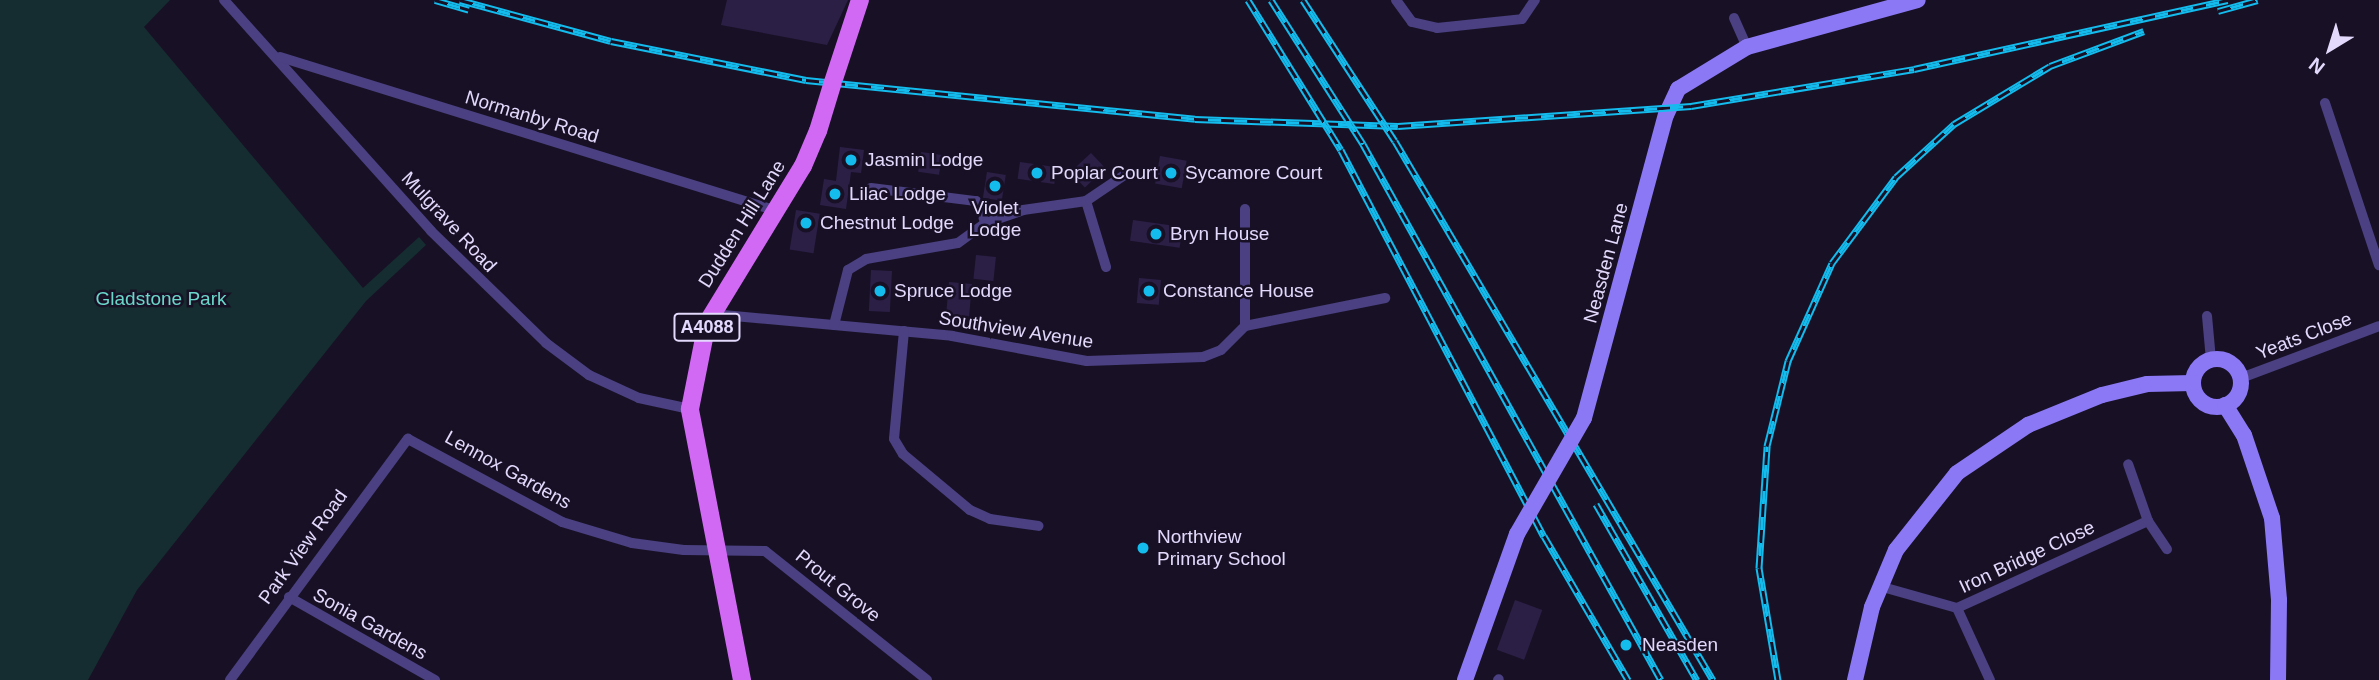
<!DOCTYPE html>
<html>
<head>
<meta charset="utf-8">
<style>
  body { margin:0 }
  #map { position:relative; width:2379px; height:680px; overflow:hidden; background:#181126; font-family:Helvetica,sans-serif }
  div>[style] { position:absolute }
  .green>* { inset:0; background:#152d30 }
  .building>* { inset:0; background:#2c1f46; transform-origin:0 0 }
  .street>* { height:10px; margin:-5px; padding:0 5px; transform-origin:5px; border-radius:5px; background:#4b4081 }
  .secondary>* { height:16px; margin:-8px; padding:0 8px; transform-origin:8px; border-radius:8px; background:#8b78f5 }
  .secondary>.ring { margin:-8px; padding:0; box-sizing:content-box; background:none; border:16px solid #8b78f5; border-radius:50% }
  .primary>* { height:18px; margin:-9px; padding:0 9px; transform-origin:9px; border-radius:9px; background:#d269f4 }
  .rail>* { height:7px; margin-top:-3.5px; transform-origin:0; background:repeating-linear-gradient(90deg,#181126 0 13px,#14bbed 0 26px); box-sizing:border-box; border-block:2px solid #14bbed }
  .secondary-bridge>* { height:16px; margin:-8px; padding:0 8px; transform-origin:8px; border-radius:8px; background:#8b78f5 }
  .primary-bridge>* { height:18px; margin:-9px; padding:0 9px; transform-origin:9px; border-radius:9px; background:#d269f4 }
  .dots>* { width:19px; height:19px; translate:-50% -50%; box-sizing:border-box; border:4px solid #181126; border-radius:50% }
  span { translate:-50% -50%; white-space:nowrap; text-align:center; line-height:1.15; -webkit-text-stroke:5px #181126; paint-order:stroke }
  .shield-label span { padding:2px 5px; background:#181126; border:2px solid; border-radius:5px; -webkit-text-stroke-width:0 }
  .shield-label { font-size:18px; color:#e2d9fc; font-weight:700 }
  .street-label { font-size:19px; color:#e2d9fc }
  .poi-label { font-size:19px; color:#e2d9fc }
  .left { translate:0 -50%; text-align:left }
  .park-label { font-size:19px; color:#6ad7ca }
  .north { position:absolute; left:2295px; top:14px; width:70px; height:70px; -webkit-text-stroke:5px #181126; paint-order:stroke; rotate:218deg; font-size:19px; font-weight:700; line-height:28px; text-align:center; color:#e2d9fc }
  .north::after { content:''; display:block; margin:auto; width:24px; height:32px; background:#e2d9fc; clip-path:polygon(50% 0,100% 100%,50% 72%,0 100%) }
</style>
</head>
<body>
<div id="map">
  <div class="green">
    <i style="clip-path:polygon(0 0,170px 0,144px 27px,363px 288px,419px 237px,426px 245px,366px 301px,137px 590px,88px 680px,0 680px)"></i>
  </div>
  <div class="building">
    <i style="clip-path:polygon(727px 0,848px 0,827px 45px,721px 25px)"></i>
    <i style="clip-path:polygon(840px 147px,864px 150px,861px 173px,851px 172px,846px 209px,820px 205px,824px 179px,836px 181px)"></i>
    <i style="left:921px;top:152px;width:21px;height:20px;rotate:8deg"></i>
    <i style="left:1091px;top:153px;width:21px;height:28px;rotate:47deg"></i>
    <i style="left:1160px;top:156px;width:27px;height:28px;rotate:10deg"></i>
    <i style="left:1020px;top:162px;width:37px;height:17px;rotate:8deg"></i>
    <i style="left:987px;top:172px;width:19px;height:26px;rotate:9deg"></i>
    <i style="left:796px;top:210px;width:24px;height:40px;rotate:9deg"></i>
    <i style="left:1133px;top:220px;width:50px;height:21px;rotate:8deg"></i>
    <i style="left:976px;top:255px;width:20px;height:24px;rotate:6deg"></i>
    <i style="left:871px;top:270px;width:21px;height:41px;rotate:3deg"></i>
    <i style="left:1139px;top:278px;width:22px;height:25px;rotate:5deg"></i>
    <i style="left:949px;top:282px;width:23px;height:39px;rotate:5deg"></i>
    <i style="left:1515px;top:600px;width:29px;height:53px;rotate:20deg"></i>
  </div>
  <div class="street">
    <i style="left:224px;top:0;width:310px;rotate:48.1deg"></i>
    <i style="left:431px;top:231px;width:161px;rotate:44.2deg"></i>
    <i style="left:546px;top:343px;width:54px;rotate:36.7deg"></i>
    <i style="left:589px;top:375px;width:55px;rotate:24.7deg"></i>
    <i style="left:639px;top:398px;width:52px;rotate:12.2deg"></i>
    <i style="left:1396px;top:0;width:27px;rotate:54deg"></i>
    <i style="left:1412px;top:22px;width:26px;rotate:13deg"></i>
    <i style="left:1437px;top:28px;width:85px;rotate:-6deg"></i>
    <i style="left:1522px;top:19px;width:23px;rotate:-56deg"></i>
    <i style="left:1734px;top:18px;width:32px;rotate:66deg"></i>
    <i style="left:280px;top:57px;width:517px;rotate:17.21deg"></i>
    <i style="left:2325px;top:103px;width:171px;rotate:71.6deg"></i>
    <i style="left:871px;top:188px;width:106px;rotate:7.1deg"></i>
    <i style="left:976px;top:201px;width:24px;rotate:66deg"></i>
    <i style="left:1086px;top:201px;width:69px;rotate:73.1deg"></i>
    <i style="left:712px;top:314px;width:241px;rotate:5.2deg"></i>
    <i style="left:952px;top:336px;width:137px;rotate:10.5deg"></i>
    <i style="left:1087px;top:361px;width:116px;rotate:-2deg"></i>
    <i style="left:1203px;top:357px;width:19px;rotate:-21deg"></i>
    <i style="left:1221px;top:350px;width:34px;rotate:-45deg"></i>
    <i style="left:1245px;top:326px;width:143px;rotate:-11.3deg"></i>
    <i style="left:2207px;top:316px;width:44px;rotate:84.8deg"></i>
    <i style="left:834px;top:325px;width:57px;rotate:-75.7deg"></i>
    <i style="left:848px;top:270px;width:21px;rotate:-31deg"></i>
    <i style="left:866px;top:259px;width:93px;rotate:-9.9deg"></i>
    <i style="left:958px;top:243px;width:34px;rotate:-36deg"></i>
    <i style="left:986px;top:223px;width:39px;rotate:-19deg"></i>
    <i style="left:1023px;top:210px;width:64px;rotate:-8.1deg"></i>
    <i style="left:1086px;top:201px;width:48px;rotate:-34deg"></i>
    <i style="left:1245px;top:326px;width:117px;rotate:-90deg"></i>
    <i style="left:904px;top:331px;width:108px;rotate:95.3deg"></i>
    <i style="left:894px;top:439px;width:17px;rotate:59deg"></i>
    <i style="left:903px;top:454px;width:87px;rotate:39.9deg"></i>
    <i style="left:970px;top:510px;width:22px;rotate:24deg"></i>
    <i style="left:990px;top:519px;width:49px;rotate:8.1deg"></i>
    <i style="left:2241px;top:378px;width:147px;rotate:-20.6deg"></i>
    <i style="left:2148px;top:521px;width:34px;rotate:56deg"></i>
    <i style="left:1879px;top:586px;width:81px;rotate:15.8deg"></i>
    <i style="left:1957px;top:608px;width:210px;rotate:-24.5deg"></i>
    <i style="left:2148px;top:521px;width:60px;rotate:-109.3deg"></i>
    <i style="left:289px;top:597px;width:168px;rotate:29.6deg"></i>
    <i style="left:1957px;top:608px;width:79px;rotate:65.4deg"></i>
    <i style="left:230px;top:680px;width:300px;rotate:-53.6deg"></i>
    <i style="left:408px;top:439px;width:175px;rotate:28.3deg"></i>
    <i style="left:562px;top:522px;width:73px;rotate:16.7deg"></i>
    <i style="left:632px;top:543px;width:52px;rotate:7.7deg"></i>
    <i style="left:684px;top:550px;width:81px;rotate:0.7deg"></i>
    <i style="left:765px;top:551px;width:207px;rotate:38.5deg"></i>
    <i style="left:1498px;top:680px;width:1px;rotate:-45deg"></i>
  </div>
  <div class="secondary">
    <i class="ring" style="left:2193px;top:359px;width:32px;height:32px"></i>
    <i style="left:2225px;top:405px;width:36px;rotate:58deg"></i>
    <i style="left:2244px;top:435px;width:88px;rotate:71.4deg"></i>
    <i style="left:2272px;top:518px;width:82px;rotate:85.1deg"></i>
    <i style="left:2279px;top:600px;width:80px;rotate:90.7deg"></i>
    <i style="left:1584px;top:418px;width:314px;rotate:-74.9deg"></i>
    <i style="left:1666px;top:115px;width:29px;rotate:-65deg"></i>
    <i style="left:1678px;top:89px;width:81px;rotate:-31.3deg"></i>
    <i style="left:1747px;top:47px;width:177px;rotate:-15.4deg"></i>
    <i style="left:1465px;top:680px;width:155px;rotate:-70.4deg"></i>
    <i style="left:1855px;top:680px;width:75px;rotate:-76.9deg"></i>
    <i style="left:1872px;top:607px;width:62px;rotate:-67.2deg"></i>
    <i style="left:1896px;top:550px;width:98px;rotate:-51.6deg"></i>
    <i style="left:1957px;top:473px;width:86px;rotate:-34.1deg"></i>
    <i style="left:2028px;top:425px;width:80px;rotate:-22.1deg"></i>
    <i style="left:2102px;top:395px;width:46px;rotate:-13.7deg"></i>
    <i style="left:2147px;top:384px;width:46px;rotate:-1.2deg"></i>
  </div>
  <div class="primary">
    <i style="left:833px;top:82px;width:86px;rotate:-71.8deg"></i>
    <i style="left:742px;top:680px;width:276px;rotate:-100.9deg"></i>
    <i style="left:690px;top:409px;width:88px;rotate:-78.8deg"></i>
    <i style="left:707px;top:323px;width:184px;rotate:-58.6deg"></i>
    <i style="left:803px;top:166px;width:38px;rotate:-67deg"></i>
  </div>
  <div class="rail">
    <i style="left:435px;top:0;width:35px;rotate:16deg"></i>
    <i style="left:460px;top:0;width:156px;rotate:15.2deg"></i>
    <i style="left:611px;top:41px;width:199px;rotate:11.3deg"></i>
    <i style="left:806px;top:80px;width:391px;rotate:5.7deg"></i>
    <i style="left:1195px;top:119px;width:203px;rotate:2deg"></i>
    <i style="left:1398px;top:126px;width:294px;rotate:-3.9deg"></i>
    <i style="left:1691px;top:106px;width:226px;rotate:-9.4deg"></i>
    <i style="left:1914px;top:69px;width:321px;rotate:-12.4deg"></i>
    <i style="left:1248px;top:0;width:176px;rotate:58.2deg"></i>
    <i style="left:1341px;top:150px;width:436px;rotate:62.3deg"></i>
    <i style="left:1544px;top:536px;width:167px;rotate:59.7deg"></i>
    <i style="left:1271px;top:0;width:171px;rotate:57.4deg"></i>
    <i style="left:1363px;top:144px;width:613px;rotate:60.93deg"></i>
    <i style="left:1303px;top:0;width:168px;rotate:56.9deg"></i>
    <i style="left:1395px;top:141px;width:626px;rotate:59.46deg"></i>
    <i style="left:2218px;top:11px;width:41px;rotate:-15.4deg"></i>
    <i style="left:1596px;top:504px;width:203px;rotate:60.2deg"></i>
    <i style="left:1778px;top:680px;width:114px;rotate:-99.6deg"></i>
    <i style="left:1759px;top:568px;width:122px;rotate:-86.2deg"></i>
    <i style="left:1767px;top:446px;width:88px;rotate:-76.1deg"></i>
    <i style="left:1788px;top:361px;width:107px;rotate:-65.8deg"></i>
    <i style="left:1832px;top:263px;width:107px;rotate:-53.3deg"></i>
    <i style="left:1896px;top:177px;width:79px;rotate:-42.4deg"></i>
    <i style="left:1954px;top:124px;width:112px;rotate:-31.1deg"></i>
    <i style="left:2050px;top:66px;width:100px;rotate:-20.4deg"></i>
  </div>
  <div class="secondary-bridge">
    <i style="left:1517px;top:534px;width:134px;rotate:-60deg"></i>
  </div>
  <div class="primary-bridge">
    <i style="left:818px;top:131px;width:51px;rotate:-73deg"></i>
  </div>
  <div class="dots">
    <i style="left:851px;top:160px;background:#14bbed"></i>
    <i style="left:1037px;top:173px;background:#14bbed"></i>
    <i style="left:1171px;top:173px;background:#14bbed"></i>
    <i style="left:995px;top:186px;background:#14bbed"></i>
    <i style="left:835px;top:194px;background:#14bbed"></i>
    <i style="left:806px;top:223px;background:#14bbed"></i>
    <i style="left:1156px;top:234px;background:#14bbed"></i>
    <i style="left:880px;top:291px;background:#14bbed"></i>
    <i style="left:1149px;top:291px;background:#14bbed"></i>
    <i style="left:1143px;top:548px;background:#14bbed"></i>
    <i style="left:1626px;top:645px;background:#14bbed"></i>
  </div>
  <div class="shield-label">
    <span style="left:707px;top:327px">A4088</span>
  </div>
  <div class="street-label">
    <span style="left:532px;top:117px;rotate:17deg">Normanby Road</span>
    <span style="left:449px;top:222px;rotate:47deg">Mulgrave Road</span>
    <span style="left:742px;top:224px;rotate:-58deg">Dudden Hill Lane</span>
    <span style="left:1606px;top:263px;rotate:-75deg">Neasden Lane</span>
    <span style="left:1016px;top:330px;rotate:9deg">Southview Avenue</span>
    <span style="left:2304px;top:336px;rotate:-21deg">Yeats Close</span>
    <span style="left:508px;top:470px;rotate:29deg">Lennox Gardens</span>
    <span style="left:303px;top:547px;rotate:-54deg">Park View Road</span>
    <span style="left:2027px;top:557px;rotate:-25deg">Iron Bridge Close</span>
    <span style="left:838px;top:586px;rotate:39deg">Prout Grove</span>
    <span style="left:370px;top:624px;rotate:29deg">Sonia Gardens</span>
  </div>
  <div class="poi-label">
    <span class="left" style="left:865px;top:160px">Jasmin Lodge</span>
    <span class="left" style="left:1051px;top:173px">Poplar Court</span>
    <span class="left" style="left:1185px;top:173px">Sycamore Court</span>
    <span class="left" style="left:849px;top:194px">Lilac Lodge</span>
    <span style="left:995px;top:219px">Violet<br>Lodge</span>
    <span class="left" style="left:820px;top:223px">Chestnut Lodge</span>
    <span class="left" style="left:1170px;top:234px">Bryn House</span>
    <span class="left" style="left:894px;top:291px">Spruce Lodge</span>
    <span class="left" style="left:1163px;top:291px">Constance House</span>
    <span class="left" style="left:1157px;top:548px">Northview<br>Primary School</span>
    <span class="left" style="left:1642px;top:645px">Neasden</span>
  </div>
  <div class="park-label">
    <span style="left:161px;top:299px">Gladstone Park</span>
  </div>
  <div class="north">N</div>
</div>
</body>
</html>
